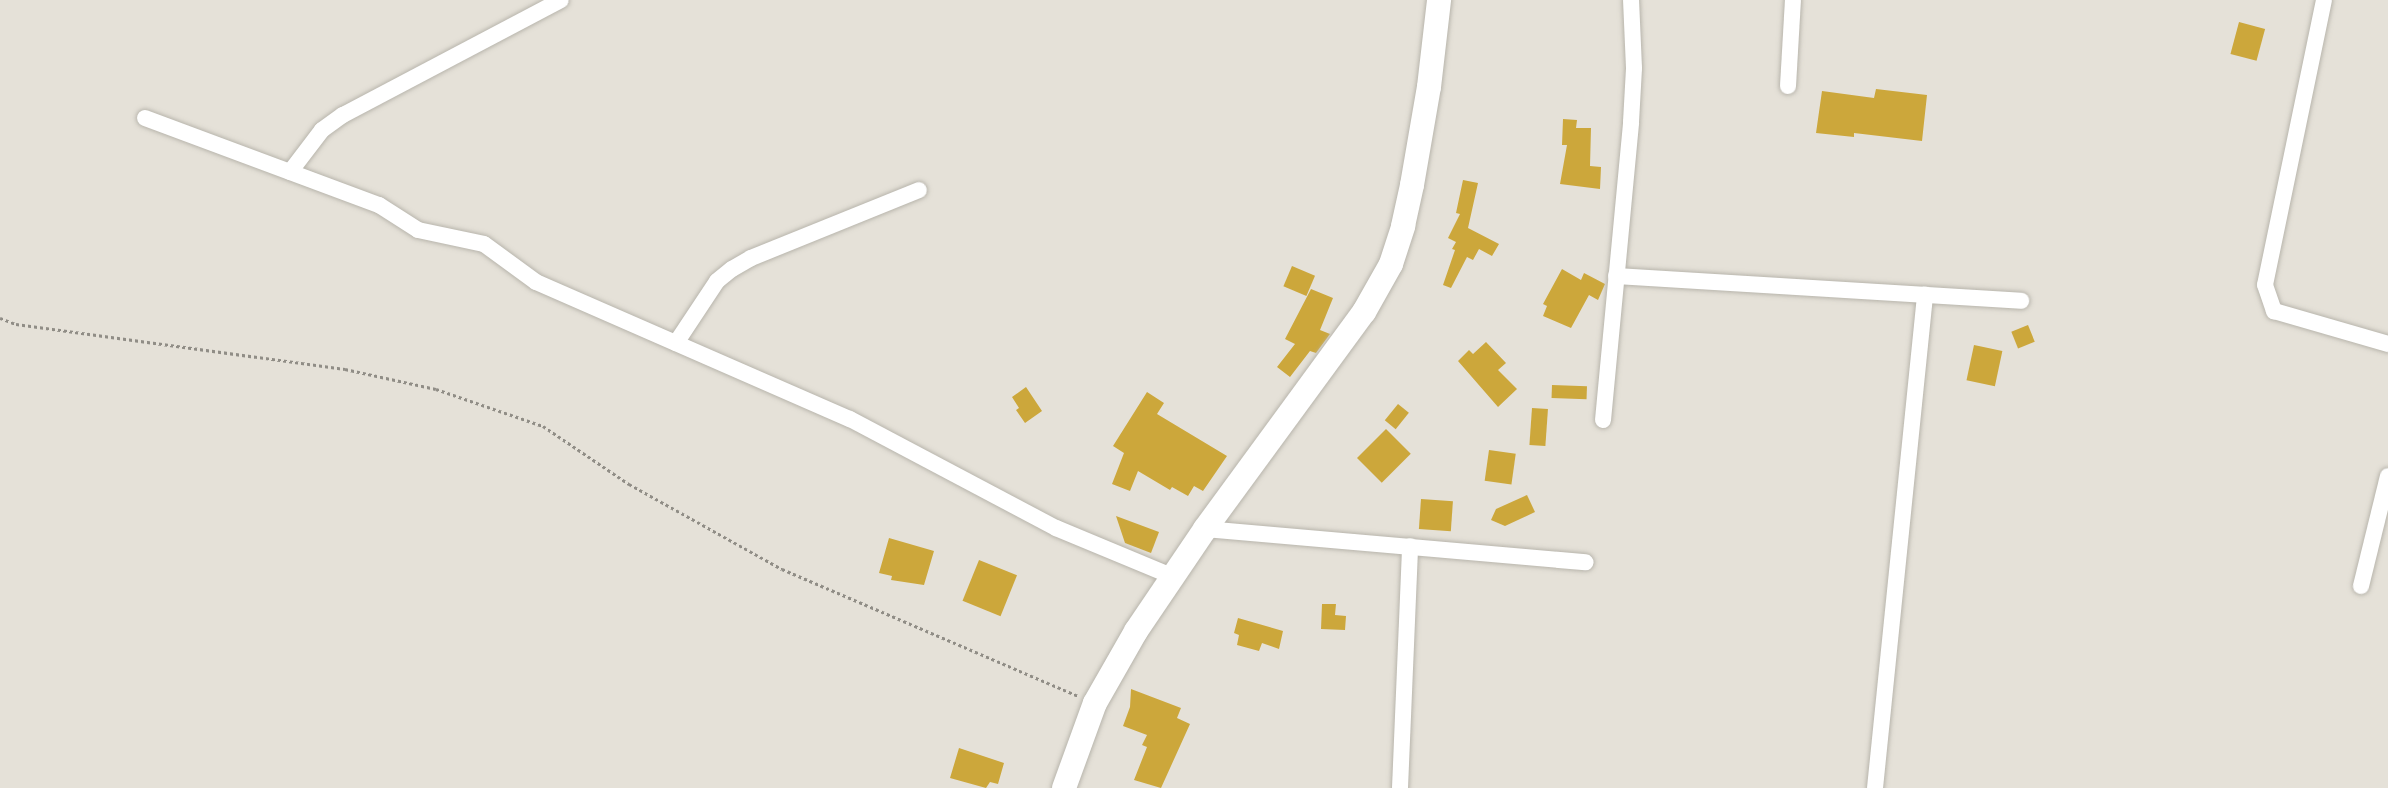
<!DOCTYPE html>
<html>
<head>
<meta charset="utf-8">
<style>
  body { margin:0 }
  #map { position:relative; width:2388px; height:788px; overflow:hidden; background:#e5e1d8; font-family:Arial,sans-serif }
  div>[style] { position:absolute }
  .building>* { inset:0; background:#cca73b; transform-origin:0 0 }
  .path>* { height:3px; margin-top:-1.5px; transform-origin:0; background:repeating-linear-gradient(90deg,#908d86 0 3px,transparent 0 6px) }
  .roads { filter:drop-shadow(0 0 2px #b8b5ac) drop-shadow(0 0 2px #b8b5ac) }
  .minor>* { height:16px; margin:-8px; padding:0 8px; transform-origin:8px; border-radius:8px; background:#fff }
  .secondary>* { height:24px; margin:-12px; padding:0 12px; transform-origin:12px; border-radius:12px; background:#fff }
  span { translate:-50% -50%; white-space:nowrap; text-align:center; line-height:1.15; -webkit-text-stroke:4.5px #fff; paint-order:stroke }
</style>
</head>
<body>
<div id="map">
  <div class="building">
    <i style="left:2239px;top:22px;width:27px;height:33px;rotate:15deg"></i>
    <i style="clip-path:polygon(1876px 89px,1927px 95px,1922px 141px,1854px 133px,1854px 137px,1816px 133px,1822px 91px,1874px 98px)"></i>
    <i style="clip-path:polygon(1563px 119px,1577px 120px,1576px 128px,1591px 128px,1590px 166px,1601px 167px,1600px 189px,1560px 184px,1567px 145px,1562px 145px)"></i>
    <i style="clip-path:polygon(1463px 180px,1478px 183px,1468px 228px,1499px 244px,1492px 256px,1479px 249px,1473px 260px,1467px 257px,1451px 288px,1443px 285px,1455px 250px,1452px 249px,1456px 242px,1448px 238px,1460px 214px,1456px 213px)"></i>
    <i style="left:1292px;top:266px;width:25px;height:22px;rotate:23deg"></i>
    <i style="clip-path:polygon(1562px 269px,1581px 280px,1584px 273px,1605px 284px,1598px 300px,1589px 295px,1571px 328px,1543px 316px,1547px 306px,1543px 304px)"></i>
    <i style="clip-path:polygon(1311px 289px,1333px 298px,1320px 330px,1330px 334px,1316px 353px,1310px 351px,1290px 377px,1277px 367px,1295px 344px,1285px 339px)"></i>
    <i style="left:2028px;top:325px;width:18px;height:18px;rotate:68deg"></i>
    <i style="clip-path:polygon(1486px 342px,1506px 363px,1498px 370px,1517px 389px,1498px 407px,1458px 361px,1469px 350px,1473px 354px)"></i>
    <i style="left:1974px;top:345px;width:29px;height:36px;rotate:12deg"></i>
    <i style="left:1552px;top:385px;width:35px;height:13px;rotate:2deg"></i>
    <i style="clip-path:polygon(1026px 387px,1042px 411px,1025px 423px,1016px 410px,1019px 408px,1012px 397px)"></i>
    <i style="clip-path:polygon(1147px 392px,1164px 403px,1157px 414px,1227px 456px,1203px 491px,1194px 486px,1188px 496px,1172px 487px,1170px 490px,1138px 471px,1130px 491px,1112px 484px,1124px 453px,1113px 446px)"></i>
    <i style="left:1398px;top:404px;width:14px;height:21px;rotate:39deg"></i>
    <i style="left:1532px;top:408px;width:16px;height:37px;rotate:4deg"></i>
    <i style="left:1386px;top:429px;width:35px;height:41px;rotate:45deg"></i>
    <i style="left:1489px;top:450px;width:27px;height:31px;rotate:8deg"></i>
    <i style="clip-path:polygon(1527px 495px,1535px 512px,1505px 526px,1491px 520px,1496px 509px)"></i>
    <i style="left:1421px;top:499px;width:32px;height:30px;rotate:4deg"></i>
    <i style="clip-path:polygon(1116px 516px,1159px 532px,1151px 553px,1125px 543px)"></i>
    <i style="clip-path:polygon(889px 538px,934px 551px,924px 585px,891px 580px,892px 576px,879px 573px)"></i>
    <i style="left:979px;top:560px;width:41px;height:44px;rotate:22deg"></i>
    <i style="clip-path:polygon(1322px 604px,1336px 604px,1335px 615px,1346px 616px,1345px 630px,1321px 629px)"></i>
    <i style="clip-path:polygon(1238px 618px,1283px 631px,1279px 649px,1262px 643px,1259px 651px,1237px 645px,1239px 635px,1234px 633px)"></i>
    <i style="clip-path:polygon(1131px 689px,1181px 708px,1177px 718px,1190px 724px,1161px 788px,1134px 780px,1147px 747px,1142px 745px,1147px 735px,1123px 726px,1130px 707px)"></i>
    <i style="clip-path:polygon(959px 748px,1004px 763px,998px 784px,990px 782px,986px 788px,950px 778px)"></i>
  </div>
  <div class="path">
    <i style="left:0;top:318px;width:17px;rotate:21deg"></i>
    <i style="left:16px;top:324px;width:332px;rotate:7.8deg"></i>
    <i style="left:345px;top:369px;width:93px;rotate:12.4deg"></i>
    <i style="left:436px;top:389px;width:113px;rotate:19.1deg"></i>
    <i style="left:543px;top:426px;width:104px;rotate:34deg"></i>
    <i style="left:629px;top:484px;width:175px;rotate:29.1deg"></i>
    <i style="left:782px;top:569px;width:322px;rotate:23.2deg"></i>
  </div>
  <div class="roads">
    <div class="minor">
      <i style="left:2324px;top:0;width:291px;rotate:101.7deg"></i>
      <i style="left:2265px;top:285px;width:28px;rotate:71deg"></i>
      <i style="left:2274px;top:311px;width:119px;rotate:16.1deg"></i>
      <i style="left:1788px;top:86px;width:86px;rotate:-86.7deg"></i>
      <i style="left:145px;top:118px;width:250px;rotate:20.4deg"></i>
      <i style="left:379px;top:205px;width:46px;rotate:32.7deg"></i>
      <i style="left:418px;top:230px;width:67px;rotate:12deg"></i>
      <i style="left:484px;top:244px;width:64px;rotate:36.2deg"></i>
      <i style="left:536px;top:282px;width:343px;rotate:23.6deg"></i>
      <i style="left:850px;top:419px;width:233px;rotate:27.9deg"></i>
      <i style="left:1056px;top:528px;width:128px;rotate:22.6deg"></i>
      <i style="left:290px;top:172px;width:53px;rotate:-52.7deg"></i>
      <i style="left:322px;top:130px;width:26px;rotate:-36deg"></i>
      <i style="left:343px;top:115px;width:246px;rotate:-27.8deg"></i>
      <i style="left:1616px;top:276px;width:406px;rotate:3.5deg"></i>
      <i style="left:676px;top:343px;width:74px;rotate:-56.5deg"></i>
      <i style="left:717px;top:281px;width:19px;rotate:-39deg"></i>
      <i style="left:732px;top:269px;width:22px;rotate:-30deg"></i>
      <i style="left:751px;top:258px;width:181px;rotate:-22deg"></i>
      <i style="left:1603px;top:420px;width:299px;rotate:-84.6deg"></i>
      <i style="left:1631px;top:122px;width:54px;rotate:-86.8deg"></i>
      <i style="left:1634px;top:68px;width:68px;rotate:-92.5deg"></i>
      <i style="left:1205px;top:529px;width:382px;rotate:5deg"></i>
      <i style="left:2361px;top:586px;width:113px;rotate:-76.2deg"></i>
      <i style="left:1400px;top:788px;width:242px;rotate:-87.6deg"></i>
      <i style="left:1875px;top:788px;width:496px;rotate:-84.2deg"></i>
    </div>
    <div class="secondary">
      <i style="left:1064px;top:788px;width:90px;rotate:-70deg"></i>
      <i style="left:1095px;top:703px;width:83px;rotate:-60.3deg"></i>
      <i style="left:1136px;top:631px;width:123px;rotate:-55.9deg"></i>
      <i style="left:1205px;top:529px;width:269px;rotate:-53.8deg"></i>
      <i style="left:1364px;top:312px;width:55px;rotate:-60.6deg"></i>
      <i style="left:1391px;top:264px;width:40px;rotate:-72deg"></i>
      <i style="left:1403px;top:226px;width:42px;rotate:-77.6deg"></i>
      <i style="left:1412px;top:185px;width:99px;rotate:-80.2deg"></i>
      <i style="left:1429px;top:87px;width:88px;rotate:-83.4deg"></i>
    </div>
  </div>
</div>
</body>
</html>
